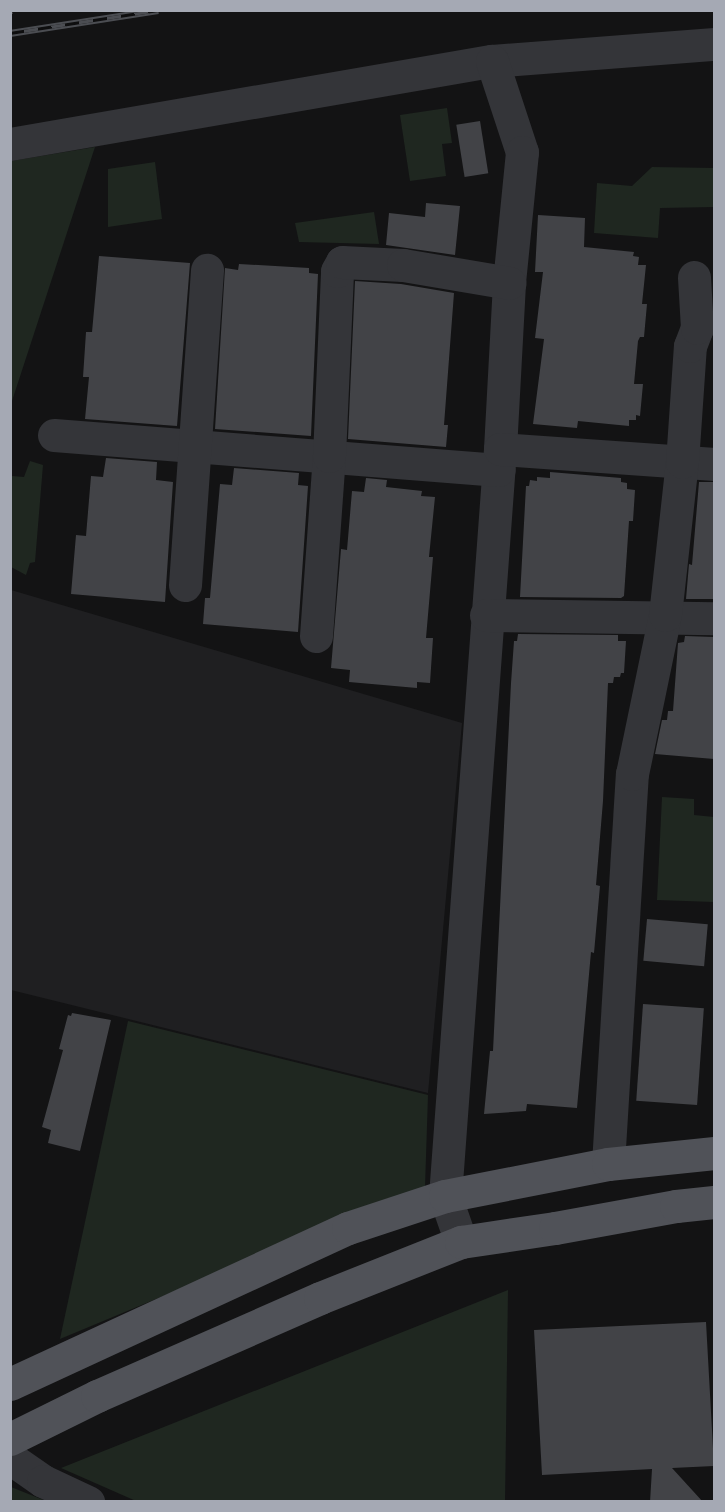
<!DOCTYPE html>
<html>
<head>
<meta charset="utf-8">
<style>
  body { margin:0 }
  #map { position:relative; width:725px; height:1512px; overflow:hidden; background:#131314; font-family:"Titillium Web",sans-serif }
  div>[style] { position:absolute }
  .built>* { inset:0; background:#1f1f21 }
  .green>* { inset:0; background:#1f2720 }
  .building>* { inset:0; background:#424347; transform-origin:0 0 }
  .minor>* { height:33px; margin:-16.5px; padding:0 16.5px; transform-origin:16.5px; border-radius:16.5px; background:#343539 }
  .major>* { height:33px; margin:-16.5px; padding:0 16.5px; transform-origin:16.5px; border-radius:16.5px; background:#505258 }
  .rail>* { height:7px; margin-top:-3.5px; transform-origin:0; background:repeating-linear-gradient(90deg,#0e0e0f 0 14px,#4b4d52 0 28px); box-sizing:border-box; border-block:2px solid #4b4d52 }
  span { translate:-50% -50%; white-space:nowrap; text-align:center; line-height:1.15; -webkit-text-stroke:6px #0e0e0f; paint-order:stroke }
  .frame { position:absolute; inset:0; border:12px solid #a5a9b4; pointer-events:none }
</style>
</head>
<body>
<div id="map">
  <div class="built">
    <i style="clip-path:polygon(11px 590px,462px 723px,428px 1093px,11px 990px)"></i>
  </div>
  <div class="green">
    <i style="clip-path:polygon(447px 108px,452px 143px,442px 144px,446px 176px,410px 181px,400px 115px)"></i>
    <i style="clip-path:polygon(95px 147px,11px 404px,11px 161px)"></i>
    <i style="clip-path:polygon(155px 162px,162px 219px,108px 227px,108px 169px)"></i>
    <i style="clip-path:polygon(652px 167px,714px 168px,714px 207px,660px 208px,658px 238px,594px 233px,597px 183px,632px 186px)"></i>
    <i style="clip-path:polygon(374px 212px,379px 244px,299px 242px,295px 223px)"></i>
    <i style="clip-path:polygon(30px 461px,43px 465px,35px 562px,30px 563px,26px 575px,11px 567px,10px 485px,12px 476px,24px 477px)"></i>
    <i style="clip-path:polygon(662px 797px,694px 799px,694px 815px,714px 817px,714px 902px,657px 900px)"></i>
    <i style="clip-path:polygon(128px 1021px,428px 1095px,425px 1187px,60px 1339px)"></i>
    <i style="clip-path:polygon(508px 1290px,505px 1501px,136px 1501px,61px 1468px)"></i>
    <i style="clip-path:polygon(10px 1487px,11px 1487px,46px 1501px,11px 1501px)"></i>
  </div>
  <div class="building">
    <i style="left:480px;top:121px;width:53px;height:24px;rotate:81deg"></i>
    <i style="clip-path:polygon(426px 203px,460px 206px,455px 255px,386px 245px,389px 213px,425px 217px)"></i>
    <i style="clip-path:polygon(538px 215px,585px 218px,584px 247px,634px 252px,633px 256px,639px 257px,638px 265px,646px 265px,642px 304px,647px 304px,644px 337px,640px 337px,638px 341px,634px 384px,643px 384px,640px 416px,636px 415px,636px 420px,629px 420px,629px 426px,578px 421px,577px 428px,533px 424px,544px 339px,535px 338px,543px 272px,535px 272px)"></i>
    <i style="clip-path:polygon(99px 256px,190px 263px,177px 426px,85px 419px,89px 377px,83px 377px,86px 332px,92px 332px)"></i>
    <i style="clip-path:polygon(239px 264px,309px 268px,309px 273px,318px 274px,311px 436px,215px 429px,225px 268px,238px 270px)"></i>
    <i style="clip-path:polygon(355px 281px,401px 284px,454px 293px,444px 425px,448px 425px,446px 447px,348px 439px)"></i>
    <i style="clip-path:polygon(106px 458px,157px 462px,156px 480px,173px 482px,165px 602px,71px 594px,76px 535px,86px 536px,91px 476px,103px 477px)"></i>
    <i style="clip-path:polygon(234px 468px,299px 473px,298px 485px,308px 486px,298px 632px,203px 624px,205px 598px,210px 598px,220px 484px,232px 485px)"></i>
    <i style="clip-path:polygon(550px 472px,621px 478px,621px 482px,627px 483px,627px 489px,635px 490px,633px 521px,629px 521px,624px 596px,621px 598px,520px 597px,526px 486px,529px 486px,530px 480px,537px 481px,537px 477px,550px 478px)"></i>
    <i style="clip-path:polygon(366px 478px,387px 480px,386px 487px,422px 491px,421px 496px,435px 497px,429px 557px,433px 557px,426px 638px,433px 638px,430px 683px,417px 682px,417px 688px,349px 682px,350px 670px,331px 668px,341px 549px,347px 550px,352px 491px,364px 492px)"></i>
    <i style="clip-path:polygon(699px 482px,714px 482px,714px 599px,686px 599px,689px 564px,692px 565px)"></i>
    <i style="clip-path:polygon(518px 634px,618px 635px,618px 641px,626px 641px,624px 673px,621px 673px,620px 677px,614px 677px,613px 683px,608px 683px,603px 801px,596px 885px,600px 886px,594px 953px,591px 952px,577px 1108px,527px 1104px,526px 1111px,484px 1114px,490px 1051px,493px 1051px,511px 683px,514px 641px,517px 641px)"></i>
    <i style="clip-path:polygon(685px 636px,714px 637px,714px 759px,655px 754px,662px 720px,667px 720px,668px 711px,673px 711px,678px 643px,684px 642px)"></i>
    <i style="left:647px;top:919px;width:61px;height:42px;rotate:5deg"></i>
    <i style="left:643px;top:1004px;width:61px;height:97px;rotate:4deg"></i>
    <i style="clip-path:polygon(72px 1013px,111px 1020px,80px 1151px,48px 1143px,51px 1130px,42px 1127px,63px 1050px,59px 1049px,68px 1015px,71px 1016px)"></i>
    <i style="clip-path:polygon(706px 1322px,714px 1466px,672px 1468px,703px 1502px,650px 1502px,652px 1469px,542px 1475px,534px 1330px)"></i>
  </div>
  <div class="minor">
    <i style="left:492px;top:61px;width:223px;rotate:-4.4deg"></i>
    <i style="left:10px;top:144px;width:489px;rotate:-9.8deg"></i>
    <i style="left:492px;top:61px;width:96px;rotate:71.8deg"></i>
    <i style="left:522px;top:152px;width:132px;rotate:95.7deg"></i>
    <i style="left:509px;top:283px;width:166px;rotate:93.1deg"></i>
    <i style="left:500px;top:449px;width:749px;rotate:94.21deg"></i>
    <i style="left:445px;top:1196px;width:49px;rotate:70.8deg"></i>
    <i style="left:54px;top:435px;width:446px;rotate:4.5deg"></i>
    <i style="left:500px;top:449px;width:215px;rotate:4deg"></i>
    <i style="left:185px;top:585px;width:316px;rotate:-86deg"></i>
    <i style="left:486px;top:615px;width:228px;rotate:0.8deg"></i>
    <i style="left:316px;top:636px;width:180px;rotate:-85.9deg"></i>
    <i style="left:329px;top:456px;width:185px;rotate:-87.5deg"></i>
    <i style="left:337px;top:271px;width:10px;rotate:-61deg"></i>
    <i style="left:342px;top:262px;width:61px;rotate:2.8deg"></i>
    <i style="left:403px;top:265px;width:108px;rotate:9.6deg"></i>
    <i style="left:608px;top:1164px;width:391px;rotate:-86.5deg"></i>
    <i style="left:632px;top:774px;width:162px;rotate:-78.3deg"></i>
    <i style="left:665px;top:615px;width:154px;rotate:-83.7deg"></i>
    <i style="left:682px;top:462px;width:116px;rotate:-86.1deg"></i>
    <i style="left:690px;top:346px;width:19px;rotate:-69deg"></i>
    <i style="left:697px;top:328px;width:51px;rotate:-93.4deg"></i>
    <i style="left:10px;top:1458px;width:40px;rotate:34.9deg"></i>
    <i style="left:43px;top:1481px;width:50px;rotate:25deg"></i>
  </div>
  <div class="major">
    <i style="left:10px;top:1384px;width:372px;rotate:-24.8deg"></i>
    <i style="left:348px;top:1228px;width:102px;rotate:-18.3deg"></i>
    <i style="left:445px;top:1196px;width:166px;rotate:-11.1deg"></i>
    <i style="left:608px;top:1164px;width:107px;rotate:-5.9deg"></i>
    <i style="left:10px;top:1439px;width:97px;rotate:-26.3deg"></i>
    <i style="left:97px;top:1396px;width:244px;rotate:-23.7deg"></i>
    <i style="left:320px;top:1298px;width:152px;rotate:-21.7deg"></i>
    <i style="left:461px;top:1242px;width:95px;rotate:-8.5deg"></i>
    <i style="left:555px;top:1228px;width:123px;rotate:-10.3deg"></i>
    <i style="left:676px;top:1206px;width:38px;rotate:-6deg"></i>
  </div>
  <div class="rail">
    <i style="left:10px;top:11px;width:1px;rotate:-45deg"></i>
    <i style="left:10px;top:33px;width:150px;rotate:-8.8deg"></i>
  </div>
  <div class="frame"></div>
</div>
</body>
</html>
